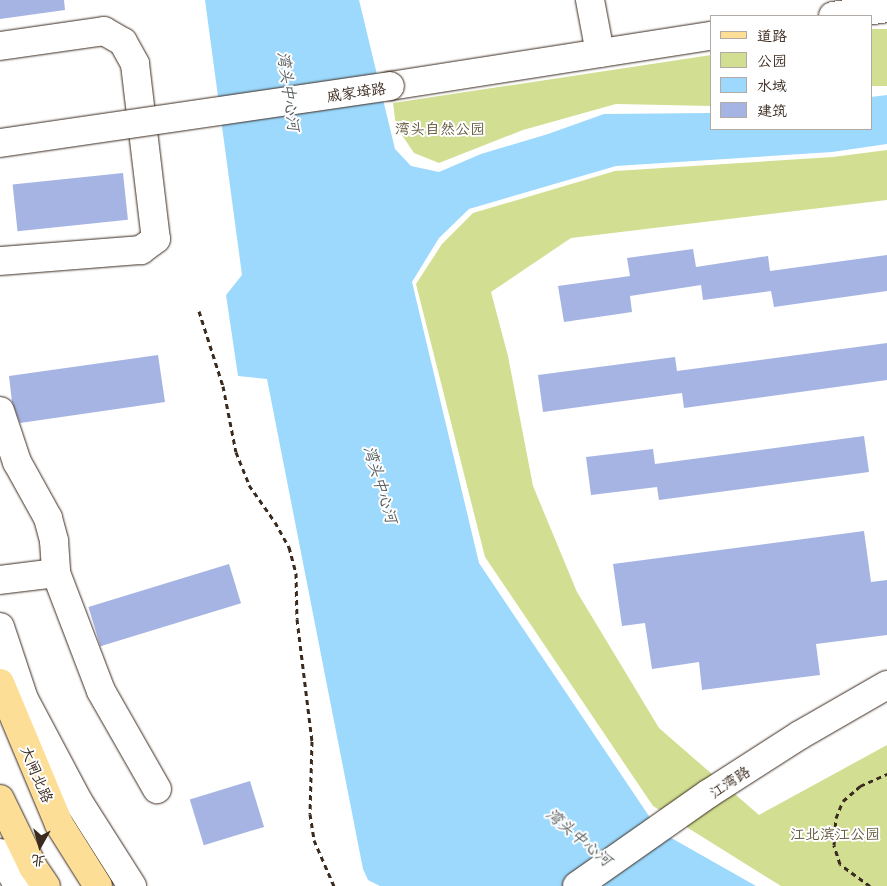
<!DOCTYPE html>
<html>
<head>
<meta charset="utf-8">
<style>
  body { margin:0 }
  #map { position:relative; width:887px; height:886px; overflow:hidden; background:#fff; font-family:"Playpen Sans","LXGW WenKai TC",sans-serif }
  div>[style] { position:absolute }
  .green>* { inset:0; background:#d2df93; transform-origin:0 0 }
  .water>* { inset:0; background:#9cd9fd }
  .building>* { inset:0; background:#a5b4e3; transform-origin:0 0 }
  .path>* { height:3px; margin-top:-1.5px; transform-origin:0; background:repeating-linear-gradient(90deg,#3b2a1e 0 5px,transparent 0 9px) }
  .roads { filter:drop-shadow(0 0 1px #3b2a1e) drop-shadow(0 0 1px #3b2a1e) }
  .minor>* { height:28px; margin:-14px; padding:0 14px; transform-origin:14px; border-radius:14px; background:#fff }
  .major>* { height:28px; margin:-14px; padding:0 14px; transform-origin:14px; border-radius:14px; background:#fcde96 }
  .bridges { filter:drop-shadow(0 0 1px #3b2a1e) drop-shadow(0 0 1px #3b2a1e) }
  .minor-bridge>* { height:28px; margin:-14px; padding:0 14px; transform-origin:14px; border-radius:14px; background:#fff }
  span { translate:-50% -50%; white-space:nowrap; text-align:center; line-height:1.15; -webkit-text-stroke:4px #fff; paint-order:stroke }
  .street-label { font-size:15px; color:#3b2a1e }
  .park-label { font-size:15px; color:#61573b }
  .water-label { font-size:16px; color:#585f61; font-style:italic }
  .legend { position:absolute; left:710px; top:15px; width:162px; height:115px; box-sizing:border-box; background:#fff; border:1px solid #b1aaa5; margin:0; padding:6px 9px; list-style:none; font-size:15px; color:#3b2a1e }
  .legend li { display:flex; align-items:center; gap:10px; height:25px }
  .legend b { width:25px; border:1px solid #b1aaa5 }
  .north { position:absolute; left:15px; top:821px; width:50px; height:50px; -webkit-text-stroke:4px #fff; paint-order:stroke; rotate:187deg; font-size:14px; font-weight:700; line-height:20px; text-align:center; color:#3b2a1e }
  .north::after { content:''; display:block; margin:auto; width:18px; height:22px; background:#3b2a1e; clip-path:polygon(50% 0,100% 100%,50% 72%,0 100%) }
</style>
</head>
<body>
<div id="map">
  <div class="green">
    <i style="left:887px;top:29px;width:57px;height:16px;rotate:90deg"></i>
    <i style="clip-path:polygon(711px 55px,711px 106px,616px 104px,523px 130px,439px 163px,414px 153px,396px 126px,393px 103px)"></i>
    <i style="clip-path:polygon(887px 150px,887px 200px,571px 238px,491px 292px,508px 356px,533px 486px,577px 592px,659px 728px,759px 815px,887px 745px,887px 886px,781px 886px,653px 806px,485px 557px,416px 284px,442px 244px,473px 213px,615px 171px,833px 157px)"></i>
  </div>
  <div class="water">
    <i style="clip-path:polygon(205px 0,359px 0,395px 149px,411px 166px,439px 172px,481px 154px,548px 134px,604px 114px,711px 113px,711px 129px,871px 129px,871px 97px,887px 95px,887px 144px,832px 152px,616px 166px,469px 209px,439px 238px,412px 282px,479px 563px,659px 831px,756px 886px,380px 886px,368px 880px,363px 869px,267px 379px,238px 376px,226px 295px,242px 275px)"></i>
  </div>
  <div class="building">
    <i style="clip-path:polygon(0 0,64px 0,65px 10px,0 19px)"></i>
    <i style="left:123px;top:173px;width:47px;height:111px;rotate:84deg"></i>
    <i style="clip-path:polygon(693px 249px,696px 267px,768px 256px,770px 271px,887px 255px,887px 291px,774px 307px,771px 291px,703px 300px,701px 285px,630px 296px,632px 312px,564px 322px,558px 286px,630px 276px,627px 258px)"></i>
    <i style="clip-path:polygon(887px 343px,887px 380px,684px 408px,682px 393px,543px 412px,538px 375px,675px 357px,677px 371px)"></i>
    <i style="clip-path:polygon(158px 355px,165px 402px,20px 423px,12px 402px,9px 376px)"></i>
    <i style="clip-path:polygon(864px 436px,869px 472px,659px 500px,657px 487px,591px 495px,586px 457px,653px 449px,655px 464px)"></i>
    <i style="clip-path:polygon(864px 531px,871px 582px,887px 580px,887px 635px,816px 644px,820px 675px,702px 690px,699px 662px,652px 669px,645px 623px,622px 626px,613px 564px)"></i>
    <i style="left:229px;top:564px;width:41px;height:147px;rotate:73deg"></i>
    <i style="left:250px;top:781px;width:48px;height:63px;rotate:73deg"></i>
  </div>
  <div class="path">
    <i style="left:199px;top:311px;width:79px;rotate:72.3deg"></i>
    <i style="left:223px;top:386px;width:67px;rotate:78.9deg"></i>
    <i style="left:236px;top:452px;width:35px;rotate:68deg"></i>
    <i style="left:249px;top:485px;width:45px;rotate:54.9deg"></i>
    <i style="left:275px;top:522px;width:29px;rotate:61deg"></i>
    <i style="left:289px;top:547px;width:27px;rotate:75deg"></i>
    <i style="left:296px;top:573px;width:46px;rotate:88.8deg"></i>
    <i style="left:297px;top:619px;width:123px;rotate:83deg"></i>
    <i style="left:312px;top:741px;width:73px;rotate:91.6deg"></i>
    <i style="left:310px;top:814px;width:26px;rotate:81deg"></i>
    <i style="left:314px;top:840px;width:50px;rotate:66.5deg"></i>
    <i style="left:870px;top:886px;width:37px;rotate:-144deg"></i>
    <i style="left:840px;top:864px;width:20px;rotate:-108deg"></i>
    <i style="left:834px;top:845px;width:27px;rotate:-86deg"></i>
    <i style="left:836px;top:818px;width:18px;rotate:-68deg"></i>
    <i style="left:843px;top:801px;width:23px;rotate:-41deg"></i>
    <i style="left:860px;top:786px;width:30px;rotate:-24deg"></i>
  </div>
  <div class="roads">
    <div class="minor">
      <i style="left:590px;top:0;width:54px;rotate:79.3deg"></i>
      <i style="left:833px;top:16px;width:55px;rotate:-8.4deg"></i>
      <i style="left:0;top:46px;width:105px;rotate:-8.2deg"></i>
      <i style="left:104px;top:31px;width:22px;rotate:30deg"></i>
      <i style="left:123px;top:42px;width:25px;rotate:61deg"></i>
      <i style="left:135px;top:64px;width:176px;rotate:83.2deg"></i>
      <i style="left:156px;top:239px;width:19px;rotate:144deg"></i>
      <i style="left:141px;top:250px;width:141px;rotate:175.5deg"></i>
      <i style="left:390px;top:86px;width:325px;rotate:-8.9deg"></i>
      <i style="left:0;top:411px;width:54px;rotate:71.6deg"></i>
      <i style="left:17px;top:462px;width:64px;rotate:61deg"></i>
      <i style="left:48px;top:518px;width:24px;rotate:75deg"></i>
      <i style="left:54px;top:541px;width:32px;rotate:86deg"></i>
      <i style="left:56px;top:573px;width:56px;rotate:172.9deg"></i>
      <i style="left:56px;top:573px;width:126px;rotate:69.1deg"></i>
      <i style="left:101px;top:691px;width:113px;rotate:60.3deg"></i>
      <i style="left:0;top:627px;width:76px;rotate:71.6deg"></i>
      <i style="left:24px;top:699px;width:115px;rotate:62.1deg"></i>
      <i style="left:78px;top:801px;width:101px;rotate:57.6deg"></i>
      <i style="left:0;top:853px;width:38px;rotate:61deg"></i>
      <i style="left:577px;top:886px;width:160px;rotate:-35.1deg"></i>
      <i style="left:708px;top:794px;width:109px;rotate:-32.7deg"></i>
      <i style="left:800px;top:735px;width:100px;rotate:-29.9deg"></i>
    </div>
    <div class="major">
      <i style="left:0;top:683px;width:153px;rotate:67.3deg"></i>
      <i style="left:59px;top:824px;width:73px;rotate:57.8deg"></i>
      <i style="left:0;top:799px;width:76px;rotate:64.1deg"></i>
      <i style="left:33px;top:867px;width:23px;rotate:56deg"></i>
    </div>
  </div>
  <div class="bridges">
    <div class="minor-bridge">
      <i style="left:0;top:143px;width:394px;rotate:-8.3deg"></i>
    </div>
  </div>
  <div class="street-label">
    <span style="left:356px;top:91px;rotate:-8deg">戚家𡍲路</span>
    <span style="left:38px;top:774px;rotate:67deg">大闸北路</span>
    <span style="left:729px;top:781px;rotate:-33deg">江湾路</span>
  </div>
  <div class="park-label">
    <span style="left:440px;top:128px">湾头自然公园</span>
    <span style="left:835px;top:833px">江北滨江公园</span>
  </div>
  <div class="water-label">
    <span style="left:290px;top:91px;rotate:82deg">湾头中心河</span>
    <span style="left:382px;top:484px;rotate:73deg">湾头中心河</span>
    <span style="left:580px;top:836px;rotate:40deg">湾头中心河</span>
  </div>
  <ul class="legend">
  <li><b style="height:6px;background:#fcde96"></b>道路</li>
  <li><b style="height:14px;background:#d2df93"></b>公园</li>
  <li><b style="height:14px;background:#9cd9fd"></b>水域</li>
  <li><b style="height:14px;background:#a5b4e3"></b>建筑</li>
  </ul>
  <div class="north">北</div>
</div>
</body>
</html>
